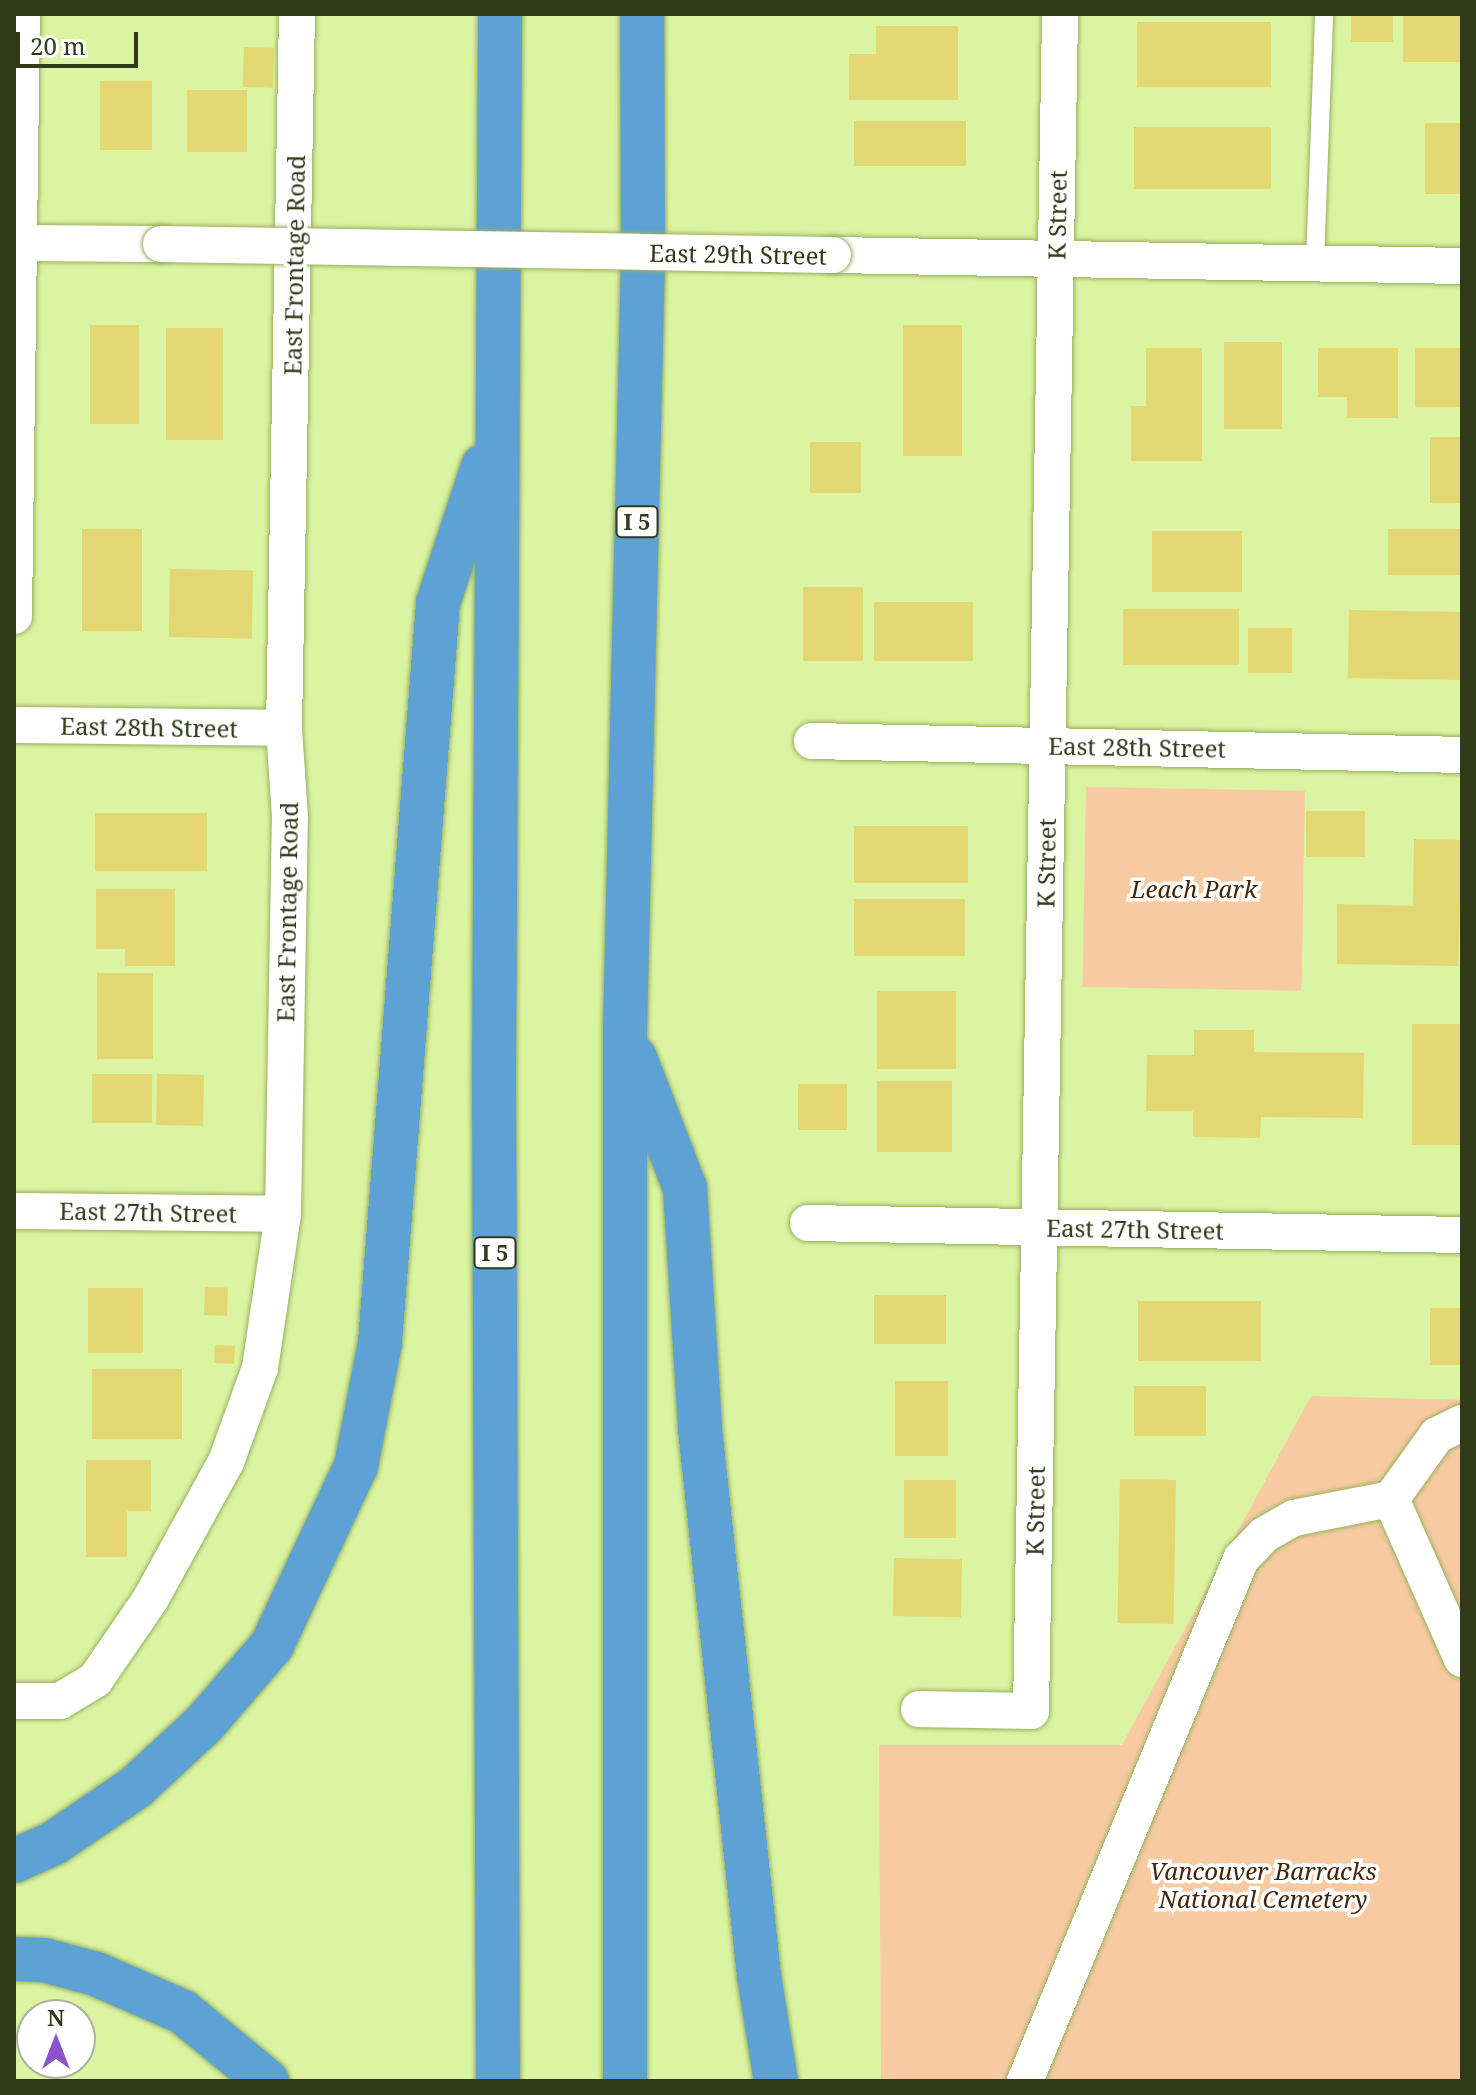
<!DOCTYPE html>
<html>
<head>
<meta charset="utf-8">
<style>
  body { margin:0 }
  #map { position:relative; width:1476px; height:2095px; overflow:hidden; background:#daf4a2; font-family:"Noto Serif",serif }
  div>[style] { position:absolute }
  .green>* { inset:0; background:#f8caa1; transform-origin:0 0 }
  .building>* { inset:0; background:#e2d772; transform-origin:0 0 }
  .roads { filter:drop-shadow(0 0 2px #98b060) drop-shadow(0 0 2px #98b060) }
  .lane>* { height:18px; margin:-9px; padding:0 9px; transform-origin:9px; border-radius:9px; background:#fff }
  .street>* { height:36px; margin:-18px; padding:0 18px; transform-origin:18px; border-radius:18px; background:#fff }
  .highway>* { height:44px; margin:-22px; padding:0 22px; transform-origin:22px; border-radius:22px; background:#5da1d5 }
  .bridges { filter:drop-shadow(0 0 2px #98b060) drop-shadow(0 0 2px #98b060) }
  .street-bridge>* { height:36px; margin:-18px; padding:0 18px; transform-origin:18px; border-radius:18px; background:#fff }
  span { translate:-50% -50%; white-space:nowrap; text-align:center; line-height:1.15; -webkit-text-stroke:7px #fff; paint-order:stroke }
  .shield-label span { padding:2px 6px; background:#fff; border:2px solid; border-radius:6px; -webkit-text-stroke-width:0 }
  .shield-label { font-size:22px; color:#303a18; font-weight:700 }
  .street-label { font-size:24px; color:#303a18 }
  .park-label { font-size:24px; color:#432607; font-style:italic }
  .frame { position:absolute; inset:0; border:16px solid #303a18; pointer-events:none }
  .north { position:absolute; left:16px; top:1999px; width:80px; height:80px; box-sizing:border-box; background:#fff; border:2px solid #acb0a3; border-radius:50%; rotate:0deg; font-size:22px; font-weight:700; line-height:32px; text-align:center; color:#303a18 }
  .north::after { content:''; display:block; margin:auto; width:28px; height:36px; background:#8c53cb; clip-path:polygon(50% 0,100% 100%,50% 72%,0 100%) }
  .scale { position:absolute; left:16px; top:32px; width:122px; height:36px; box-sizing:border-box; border:4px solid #303a18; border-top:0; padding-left:10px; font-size:24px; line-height:28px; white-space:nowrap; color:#303a18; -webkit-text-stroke:6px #fff; paint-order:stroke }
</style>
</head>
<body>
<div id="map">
  <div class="green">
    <i style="left:1086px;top:787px;width:219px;height:200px;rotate:1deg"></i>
    <i style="clip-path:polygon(1311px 1396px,1462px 1400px,1462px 2081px,881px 2081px,879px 1745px,1122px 1745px)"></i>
  </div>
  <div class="building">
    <i style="left:1351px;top:14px;width:42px;height:28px"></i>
    <i style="left:1403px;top:14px;width:59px;height:48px"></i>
    <i style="left:1137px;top:22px;width:134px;height:65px"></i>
    <i style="clip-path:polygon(876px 26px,958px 26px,958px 100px,849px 100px,849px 54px,876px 54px)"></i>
    <i style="left:244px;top:47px;width:30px;height:40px;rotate:2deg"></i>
    <i style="left:100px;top:81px;width:52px;height:69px"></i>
    <i style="left:187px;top:90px;width:60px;height:62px"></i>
    <i style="left:854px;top:121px;width:112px;height:45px"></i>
    <i style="left:1425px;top:123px;width:37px;height:71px"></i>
    <i style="left:1134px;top:127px;width:137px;height:62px"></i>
    <i style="left:90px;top:325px;width:49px;height:99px"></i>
    <i style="left:903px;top:325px;width:59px;height:131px"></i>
    <i style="left:166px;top:328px;width:57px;height:112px"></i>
    <i style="left:1224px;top:342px;width:58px;height:87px"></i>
    <i style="clip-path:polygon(1146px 348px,1202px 348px,1202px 461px,1131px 461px,1131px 406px,1146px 406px)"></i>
    <i style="clip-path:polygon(1318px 348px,1398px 348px,1398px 418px,1347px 418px,1347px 397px,1318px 397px)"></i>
    <i style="left:1415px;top:348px;width:47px;height:59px"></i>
    <i style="left:1430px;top:437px;width:32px;height:66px"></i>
    <i style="left:810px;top:442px;width:51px;height:51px"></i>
    <i style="left:82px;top:529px;width:60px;height:102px"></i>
    <i style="left:1388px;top:529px;width:74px;height:46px"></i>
    <i style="left:1152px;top:531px;width:90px;height:61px"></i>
    <i style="left:170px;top:569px;width:83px;height:68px;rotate:1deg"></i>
    <i style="left:803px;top:587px;width:60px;height:74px"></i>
    <i style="left:874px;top:602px;width:99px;height:59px"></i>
    <i style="left:1123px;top:609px;width:116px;height:56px"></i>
    <i style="left:1349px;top:610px;width:113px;height:68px;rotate:1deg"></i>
    <i style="left:1248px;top:628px;width:44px;height:45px"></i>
    <i style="left:1306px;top:811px;width:59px;height:46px"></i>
    <i style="left:95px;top:813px;width:112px;height:58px"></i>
    <i style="left:854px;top:826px;width:114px;height:57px"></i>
    <i style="clip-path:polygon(1414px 839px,1462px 840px,1458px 966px,1337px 964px,1337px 904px,1413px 906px)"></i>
    <i style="clip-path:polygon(96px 889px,175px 889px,175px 966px,125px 966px,125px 949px,96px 949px)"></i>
    <i style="left:965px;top:899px;width:57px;height:111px;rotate:90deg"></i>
    <i style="left:97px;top:973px;width:56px;height:86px"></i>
    <i style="left:877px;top:991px;width:79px;height:78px"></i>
    <i style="left:1412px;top:1024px;width:50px;height:121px"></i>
    <i style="clip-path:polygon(1194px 1030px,1254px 1030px,1254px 1052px,1364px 1053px,1363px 1118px,1261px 1117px,1260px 1138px,1193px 1137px,1193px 1111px,1146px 1111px,1147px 1055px,1194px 1055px)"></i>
    <i style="left:92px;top:1074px;width:60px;height:49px"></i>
    <i style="left:157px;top:1074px;width:47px;height:51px;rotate:1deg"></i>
    <i style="left:877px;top:1081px;width:75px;height:71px"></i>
    <i style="left:798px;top:1084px;width:49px;height:46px"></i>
    <i style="left:205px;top:1287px;width:23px;height:28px;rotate:2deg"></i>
    <i style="left:88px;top:1288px;width:55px;height:65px"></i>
    <i style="left:874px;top:1295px;width:72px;height:49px"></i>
    <i style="left:1138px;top:1301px;width:123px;height:60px"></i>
    <i style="left:1430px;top:1308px;width:32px;height:57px"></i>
    <i style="left:215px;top:1345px;width:20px;height:18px;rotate:3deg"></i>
    <i style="left:92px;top:1369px;width:90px;height:70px"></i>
    <i style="left:895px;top:1381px;width:53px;height:75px"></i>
    <i style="left:1134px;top:1386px;width:72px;height:50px"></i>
    <i style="clip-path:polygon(86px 1460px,151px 1460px,151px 1511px,127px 1511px,127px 1557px,86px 1557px)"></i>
    <i style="left:1120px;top:1479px;width:56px;height:144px;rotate:1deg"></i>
    <i style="left:904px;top:1480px;width:52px;height:58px"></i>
    <i style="left:894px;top:1558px;width:68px;height:58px;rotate:1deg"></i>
  </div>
  <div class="roads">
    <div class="lane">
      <i style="left:1315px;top:263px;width:249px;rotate:-87.9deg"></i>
    </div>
    <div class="street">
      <i style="left:14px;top:243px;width:147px;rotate:0.4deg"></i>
      <i style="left:833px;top:255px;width:629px;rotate:1deg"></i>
      <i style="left:14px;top:616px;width:602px;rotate:-89.24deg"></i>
      <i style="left:14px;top:725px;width:270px;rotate:0.6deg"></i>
      <i style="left:812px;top:741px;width:650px;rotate:1.23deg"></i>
      <i style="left:14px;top:1211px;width:269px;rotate:0.6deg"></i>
      <i style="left:808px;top:1223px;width:654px;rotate:1.05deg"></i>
      <i style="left:1462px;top:1423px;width:28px;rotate:154deg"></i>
      <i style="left:1437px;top:1435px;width:79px;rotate:125.7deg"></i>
      <i style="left:1391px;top:1499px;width:175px;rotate:66.1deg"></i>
      <i style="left:14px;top:1701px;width:46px"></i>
      <i style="left:60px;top:1701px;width:41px;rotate:-31deg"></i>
      <i style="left:95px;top:1680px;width:97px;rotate:-55.5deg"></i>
      <i style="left:150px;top:1600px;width:158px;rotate:-61.2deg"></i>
      <i style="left:226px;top:1462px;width:100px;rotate:-70.1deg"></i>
      <i style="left:260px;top:1368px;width:156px;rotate:-81.5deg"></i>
      <i style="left:283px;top:1214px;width:397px;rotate:-89deg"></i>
      <i style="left:290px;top:817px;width:89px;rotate:-93.9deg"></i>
      <i style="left:284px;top:728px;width:714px;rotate:-88.96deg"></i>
      <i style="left:919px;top:1709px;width:112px;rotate:1deg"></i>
      <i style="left:1031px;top:1711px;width:1697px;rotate:-89.02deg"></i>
      <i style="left:1025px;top:2081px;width:565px;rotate:-67.52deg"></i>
      <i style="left:1241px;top:1559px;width:33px;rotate:-46deg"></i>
      <i style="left:1264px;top:1535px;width:34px;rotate:-30deg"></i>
      <i style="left:1294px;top:1518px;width:99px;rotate:-11.1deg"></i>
    </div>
    <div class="highway">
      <i style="left:635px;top:1058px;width:139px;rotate:69deg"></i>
      <i style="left:685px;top:1188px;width:241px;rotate:86.4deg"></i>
      <i style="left:700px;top:1429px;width:550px;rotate:83.84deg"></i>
      <i style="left:759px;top:1976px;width:106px;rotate:80.8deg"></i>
      <i style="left:14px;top:1861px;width:44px;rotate:-24.2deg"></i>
      <i style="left:54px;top:1843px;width:99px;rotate:-34.3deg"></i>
      <i style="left:136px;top:1787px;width:94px;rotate:-42.8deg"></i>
      <i style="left:205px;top:1723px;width:103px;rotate:-49.3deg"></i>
      <i style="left:272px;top:1645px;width:198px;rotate:-64.9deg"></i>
      <i style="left:356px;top:1466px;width:126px;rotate:-79deg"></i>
      <i style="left:380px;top:1342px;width:741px;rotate:-85.51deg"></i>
      <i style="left:438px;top:603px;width:144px;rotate:-71.8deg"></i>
      <i style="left:14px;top:1959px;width:30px;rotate:2deg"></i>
      <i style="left:44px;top:1960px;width:54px;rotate:15.1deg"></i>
      <i style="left:96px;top:1974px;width:95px;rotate:23.6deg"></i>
      <i style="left:183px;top:2012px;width:109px;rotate:39.4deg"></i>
      <i style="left:498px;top:2081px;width:1014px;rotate:-90.23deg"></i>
      <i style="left:494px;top:1067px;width:1053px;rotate:-89.67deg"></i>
      <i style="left:625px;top:2081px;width:1050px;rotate:-90deg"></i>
      <i style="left:625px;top:1031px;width:776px;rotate:-88.67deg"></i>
      <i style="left:643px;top:255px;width:241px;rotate:-90.2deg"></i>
    </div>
  </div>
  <div class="bridges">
    <div class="street-bridge">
      <i style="left:161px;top:244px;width:672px;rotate:0.94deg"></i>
    </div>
  </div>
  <div class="shield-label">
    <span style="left:637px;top:522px">I 5</span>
    <span style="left:495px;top:1253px">I 5</span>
  </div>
  <div class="street-label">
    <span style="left:1057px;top:215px;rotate:-89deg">K Street</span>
    <span style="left:738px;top:254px;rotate:1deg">East 29th Street</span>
    <span style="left:294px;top:265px;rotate:-89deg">East Frontage Road</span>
    <span style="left:149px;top:727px;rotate:1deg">East 28th Street</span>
    <span style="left:1137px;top:747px;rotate:1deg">East 28th Street</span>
    <span style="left:1046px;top:863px;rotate:-89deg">K Street</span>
    <span style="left:287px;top:912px;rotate:-89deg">East Frontage Road</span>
    <span style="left:148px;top:1212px;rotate:1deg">East 27th Street</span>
    <span style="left:1135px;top:1229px;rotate:1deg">East 27th Street</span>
    <span style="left:1035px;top:1511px;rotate:-89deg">K Street</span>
  </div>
  <div class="park-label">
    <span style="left:1194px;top:889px">Leach Park</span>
    <span style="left:1263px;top:1885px">Vancouver Barracks<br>National Cemetery</span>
  </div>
  <div class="frame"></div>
  <div class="north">N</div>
  <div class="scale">20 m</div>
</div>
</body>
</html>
